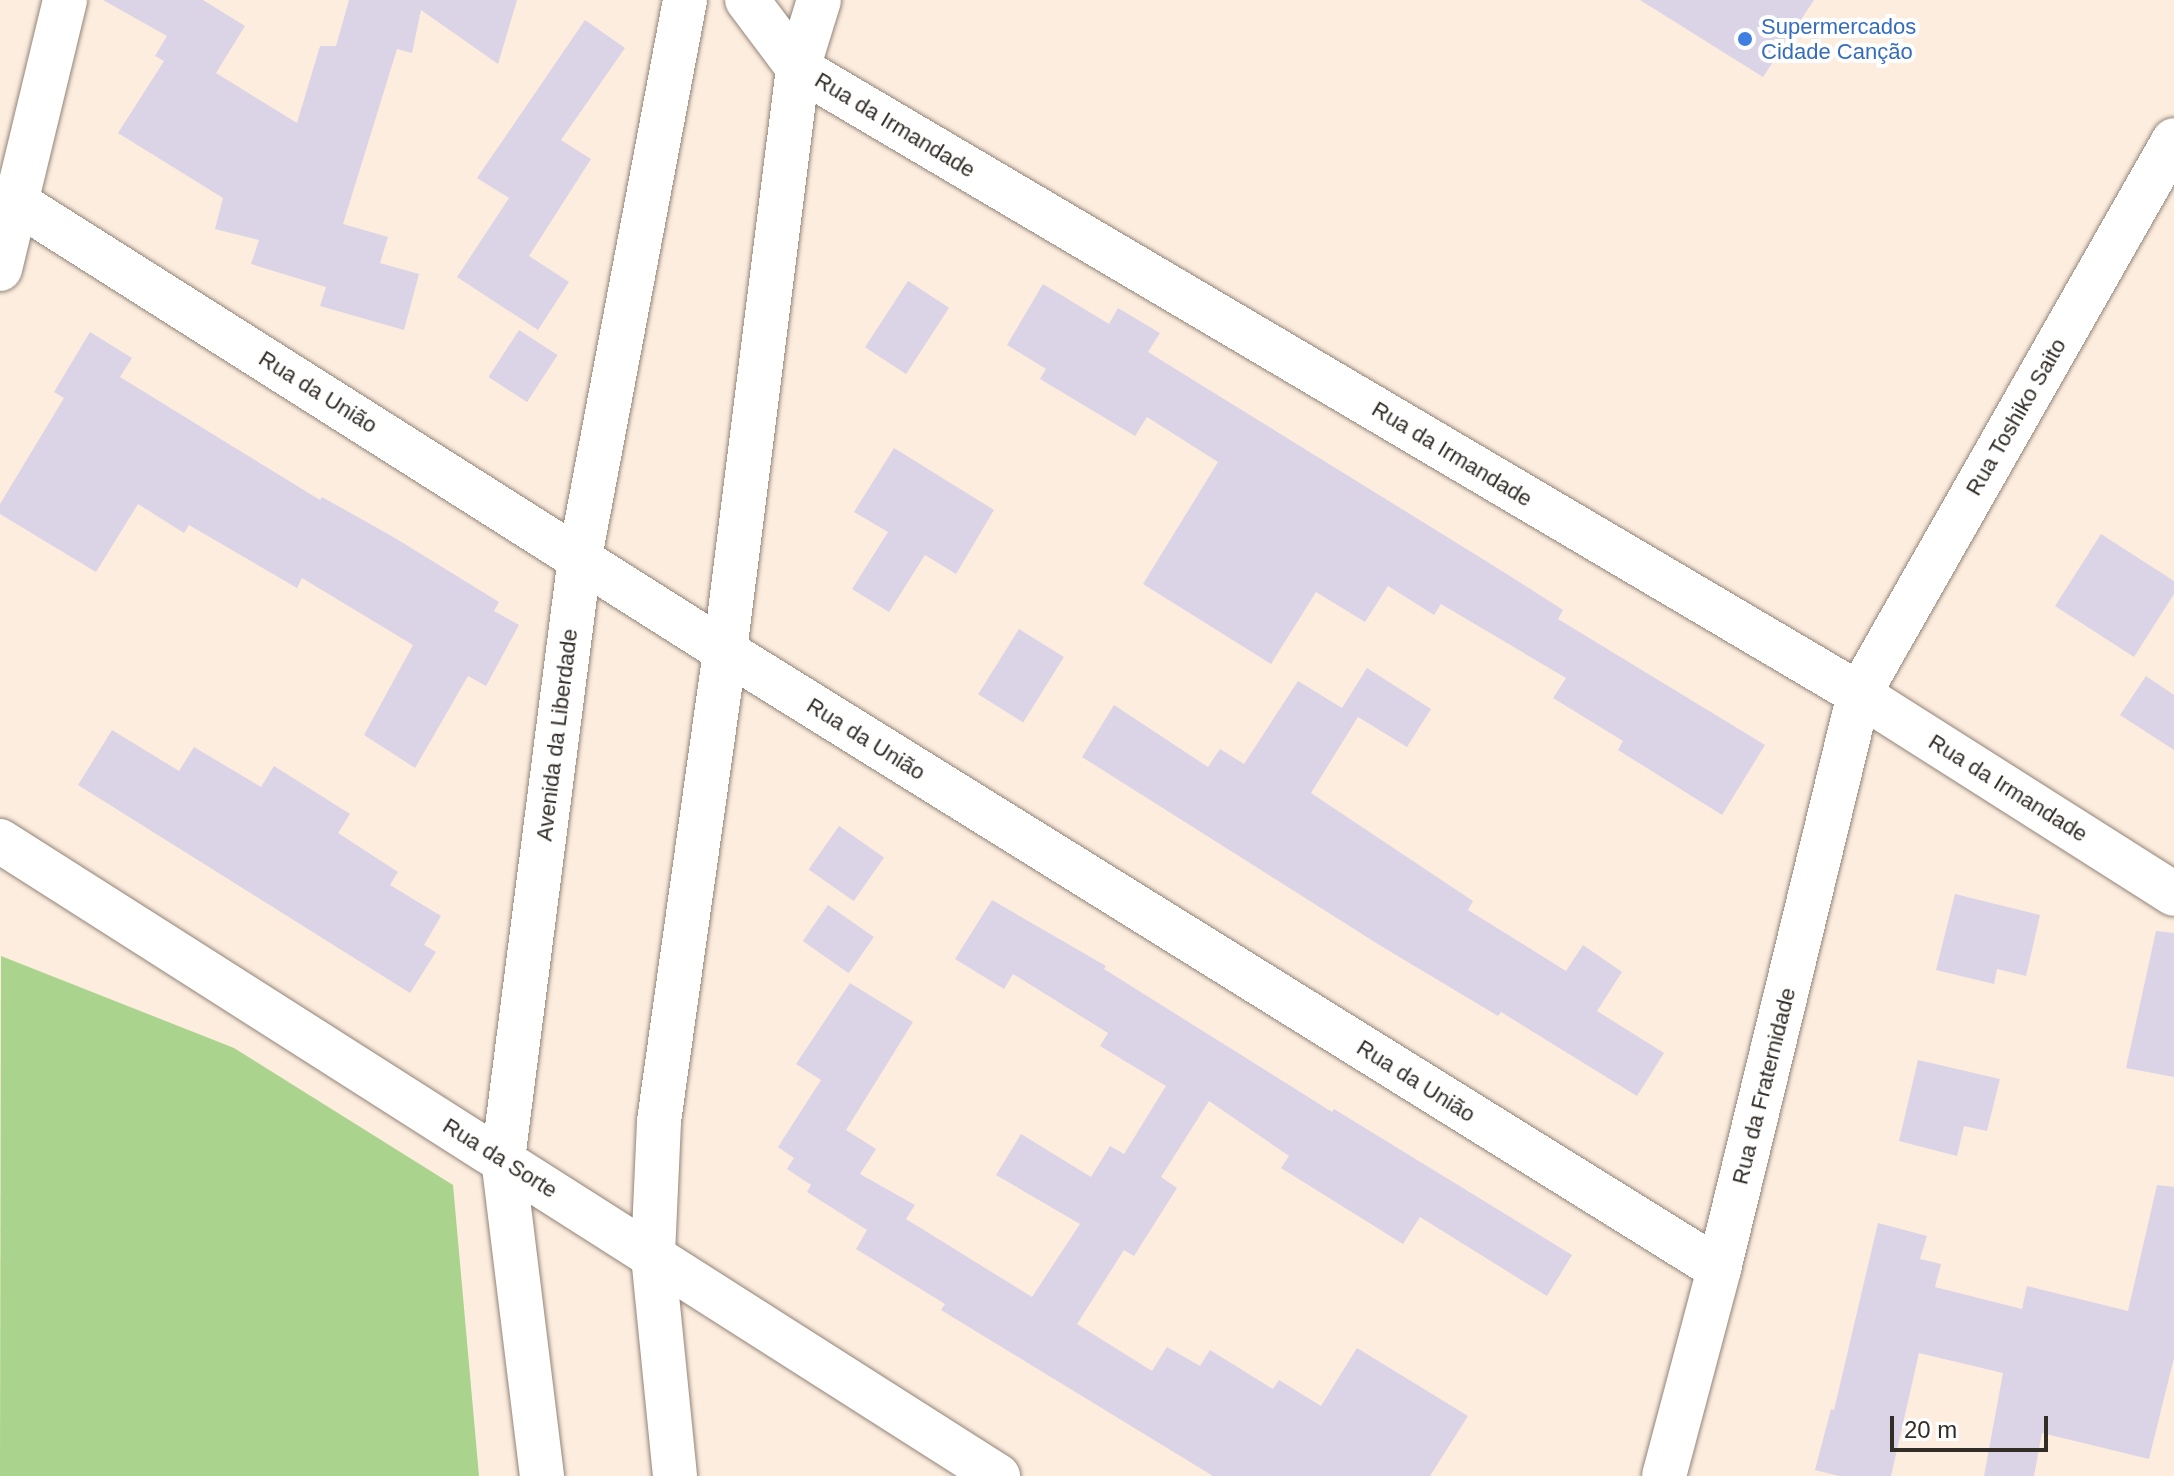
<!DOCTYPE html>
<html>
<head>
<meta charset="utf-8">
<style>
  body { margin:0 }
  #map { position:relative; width:2174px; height:1476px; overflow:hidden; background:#fdeddf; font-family:Arial,sans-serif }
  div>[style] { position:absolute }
  .green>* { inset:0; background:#aad38d }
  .building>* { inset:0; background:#dad4e6; transform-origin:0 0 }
  .roads { filter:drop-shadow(0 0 2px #928478) drop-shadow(0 0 2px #928478) }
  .minor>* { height:44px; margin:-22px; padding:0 22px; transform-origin:22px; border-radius:22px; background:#fff }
  .dots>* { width:22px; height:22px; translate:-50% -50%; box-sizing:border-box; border:4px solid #fff; border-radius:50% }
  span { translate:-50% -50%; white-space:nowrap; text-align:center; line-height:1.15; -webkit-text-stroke:8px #fff; paint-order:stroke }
  .shop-label { font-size:22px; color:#366cbe }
  .left { translate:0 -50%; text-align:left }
  .street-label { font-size:22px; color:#332d27 }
  .scale { position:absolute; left:1890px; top:1416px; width:158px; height:36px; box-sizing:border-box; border:4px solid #332d27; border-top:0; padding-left:10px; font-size:24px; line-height:28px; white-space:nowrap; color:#332d27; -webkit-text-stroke:6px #fff; paint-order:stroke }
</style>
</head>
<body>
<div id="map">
  <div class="green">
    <i style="clip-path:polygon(1px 956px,234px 1048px,453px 1185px,479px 1476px,0 1476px)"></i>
  </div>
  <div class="building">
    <i style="clip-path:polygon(103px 0,203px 0,245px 26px,216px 73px,297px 123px,320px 46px,336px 46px,349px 0,517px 0,498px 64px,421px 10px,412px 53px,397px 49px,343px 224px,388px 237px,380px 263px,419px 274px,404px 330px,320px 306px,326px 287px,251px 264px,259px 240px,215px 229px,223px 198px,118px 133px,164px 61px,155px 56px,167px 36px)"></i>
    <i style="clip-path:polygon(1640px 0,1814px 0,1763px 77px)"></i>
    <i style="clip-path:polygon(585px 20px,625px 48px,561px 140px,591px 159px,529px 256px,569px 282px,538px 330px,457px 277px,509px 198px,477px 178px)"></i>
    <i style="left:908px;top:281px;width:49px;height:79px;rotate:33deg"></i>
    <i style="clip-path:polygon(1043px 284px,1109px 324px,1118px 308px,1160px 333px,1148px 352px,1502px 571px,1563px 610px,1558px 619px,1765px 745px,1722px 815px,1618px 750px,1623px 741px,1553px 698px,1566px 678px,1441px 604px,1434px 615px,1388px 586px,1365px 622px,1316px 592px,1271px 664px,1143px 584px,1218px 462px,1147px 417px,1135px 436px,1040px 379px,1046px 369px,1007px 345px)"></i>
    <i style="left:519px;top:330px;width:46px;height:56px;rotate:33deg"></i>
    <i style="clip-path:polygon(90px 332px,132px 358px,120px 377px,320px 500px,322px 497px,395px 538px,499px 602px,494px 611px,519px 625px,486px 686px,468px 676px,415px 768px,364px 735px,413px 645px,302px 578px,297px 588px,189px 525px,184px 533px,138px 504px,96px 572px,0 514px,0 504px,64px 398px,54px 392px)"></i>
    <i style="clip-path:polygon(894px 448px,994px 510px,956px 574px,925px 555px,889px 612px,852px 589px,888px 532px,854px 512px)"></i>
    <i style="clip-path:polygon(2101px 534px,2174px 581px,2174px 594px,2134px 657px,2055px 606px)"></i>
    <i style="left:1019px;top:629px;width:53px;height:77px;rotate:32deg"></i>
    <i style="clip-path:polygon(1367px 668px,1431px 709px,1407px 747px,1358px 717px,1311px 793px,1473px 901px,1468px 910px,1566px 971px,1583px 945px,1622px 972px,1597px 1011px,1664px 1053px,1637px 1096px,1501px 1012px,1498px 1016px,1381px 946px,1082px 757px,1114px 705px,1208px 767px,1220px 749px,1244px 764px,1298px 681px,1342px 708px)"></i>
    <i style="clip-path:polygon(2146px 676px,2174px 695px,2174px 750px,2120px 715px)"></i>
    <i style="clip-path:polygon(112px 730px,179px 771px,194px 747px,261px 787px,274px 766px,350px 814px,338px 833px,398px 872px,390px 885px,441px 916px,424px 945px,436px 952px,410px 993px,78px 785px)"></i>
    <i style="left:839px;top:826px;width:55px;height:53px;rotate:35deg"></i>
    <i style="clip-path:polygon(1955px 894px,2040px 915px,2026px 976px,1997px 969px,1994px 984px,1936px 970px)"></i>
    <i style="clip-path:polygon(992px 900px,1106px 966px,1104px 969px,1332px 1112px,1334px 1109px,1572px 1255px,1547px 1296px,1420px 1217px,1403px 1244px,1281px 1168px,1289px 1156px,1209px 1101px,1161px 1177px,1177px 1188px,1134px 1256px,1124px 1250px,1077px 1324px,1152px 1371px,1167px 1347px,1200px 1366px,1210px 1350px,1273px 1389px,1279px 1380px,1321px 1406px,1357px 1348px,1468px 1416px,1430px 1476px,1213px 1476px,941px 1310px,945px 1304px,856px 1249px,867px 1230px,807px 1192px,811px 1185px,787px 1169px,794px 1158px,778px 1147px,821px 1080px,796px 1064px,850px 983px,913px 1022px,846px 1130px,876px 1149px,860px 1174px,915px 1205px,906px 1219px,1032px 1297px,1080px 1224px,996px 1175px,1021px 1134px,1091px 1177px,1110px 1146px,1124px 1154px,1166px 1086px,1100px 1046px,1108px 1033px,1013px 974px,1004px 989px,955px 959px)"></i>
    <i style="left:828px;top:905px;width:56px;height:44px;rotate:35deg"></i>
    <i style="clip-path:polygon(2156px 931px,2174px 933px,2174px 1077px,2126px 1068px)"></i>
    <i style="clip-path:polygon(1918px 1060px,2000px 1079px,1987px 1131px,1964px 1126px,1957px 1156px,1899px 1141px)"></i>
    <i style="clip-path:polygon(2157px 1185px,2174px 1187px,2174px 1358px,2149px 1459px,2042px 1433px,2034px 1476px,1984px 1476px,2003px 1373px,1919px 1353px,1891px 1476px,1839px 1476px,1815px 1470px,1831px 1409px,1834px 1410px,1878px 1223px,1927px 1236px,1920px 1259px,1941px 1264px,1935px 1287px,2022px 1309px,2027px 1286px,2128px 1311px)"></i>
  </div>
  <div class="roads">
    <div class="minor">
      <i style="left:747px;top:0;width:85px;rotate:53.1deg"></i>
      <i style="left:798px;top:68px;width:1232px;rotate:30.54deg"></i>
      <i style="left:1859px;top:694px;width:373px;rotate:32.4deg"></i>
      <i style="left:16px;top:202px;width:839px;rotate:32.35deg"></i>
      <i style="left:725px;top:651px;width:1170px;rotate:31.87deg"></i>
      <i style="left:0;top:269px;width:277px;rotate:-76.4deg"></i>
      <i style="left:0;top:841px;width:1183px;rotate:32.47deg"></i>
      <i style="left:542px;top:1476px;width:319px;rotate:-97deg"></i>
      <i style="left:503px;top:1159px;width:607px;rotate:-82.71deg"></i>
      <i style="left:580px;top:557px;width:567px;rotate:-79.32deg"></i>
      <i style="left:675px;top:1476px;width:223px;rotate:-95.7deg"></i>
      <i style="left:653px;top:1254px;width:133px;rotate:-87.4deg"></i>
      <i style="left:659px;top:1121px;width:475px;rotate:-82deg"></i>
      <i style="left:725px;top:651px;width:588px;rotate:-82.86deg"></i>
      <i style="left:798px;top:68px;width:71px;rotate:-72.8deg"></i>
      <i style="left:1664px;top:1476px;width:214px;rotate:-75.1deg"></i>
      <i style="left:1719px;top:1269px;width:592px;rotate:-76.32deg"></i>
      <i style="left:1859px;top:694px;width:637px;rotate:-60.38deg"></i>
    </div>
  </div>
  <div class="dots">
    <i style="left:1745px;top:39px;background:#3f7fe0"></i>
  </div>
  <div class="shop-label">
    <span class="left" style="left:1761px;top:39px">Supermercados<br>Cidade Canção</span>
  </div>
  <div class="street-label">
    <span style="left:895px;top:125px;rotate:31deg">Rua da Irmandade</span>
    <span style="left:318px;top:392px;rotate:32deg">Rua da União</span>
    <span style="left:2016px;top:417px;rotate:-60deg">Rua Toshiko Saito</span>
    <span style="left:1452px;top:454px;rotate:31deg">Rua da Irmandade</span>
    <span style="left:557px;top:735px;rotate:-83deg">Avenida da Liberdade</span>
    <span style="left:866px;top:739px;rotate:32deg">Rua da União</span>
    <span style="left:2008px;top:788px;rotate:32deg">Rua da Irmandade</span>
    <span style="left:1416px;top:1081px;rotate:32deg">Rua da União</span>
    <span style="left:1764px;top:1086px;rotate:-76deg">Rua da Fraternidade</span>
    <span style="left:500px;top:1158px;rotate:32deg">Rua da Sorte</span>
  </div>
  <div class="scale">20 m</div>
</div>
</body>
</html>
